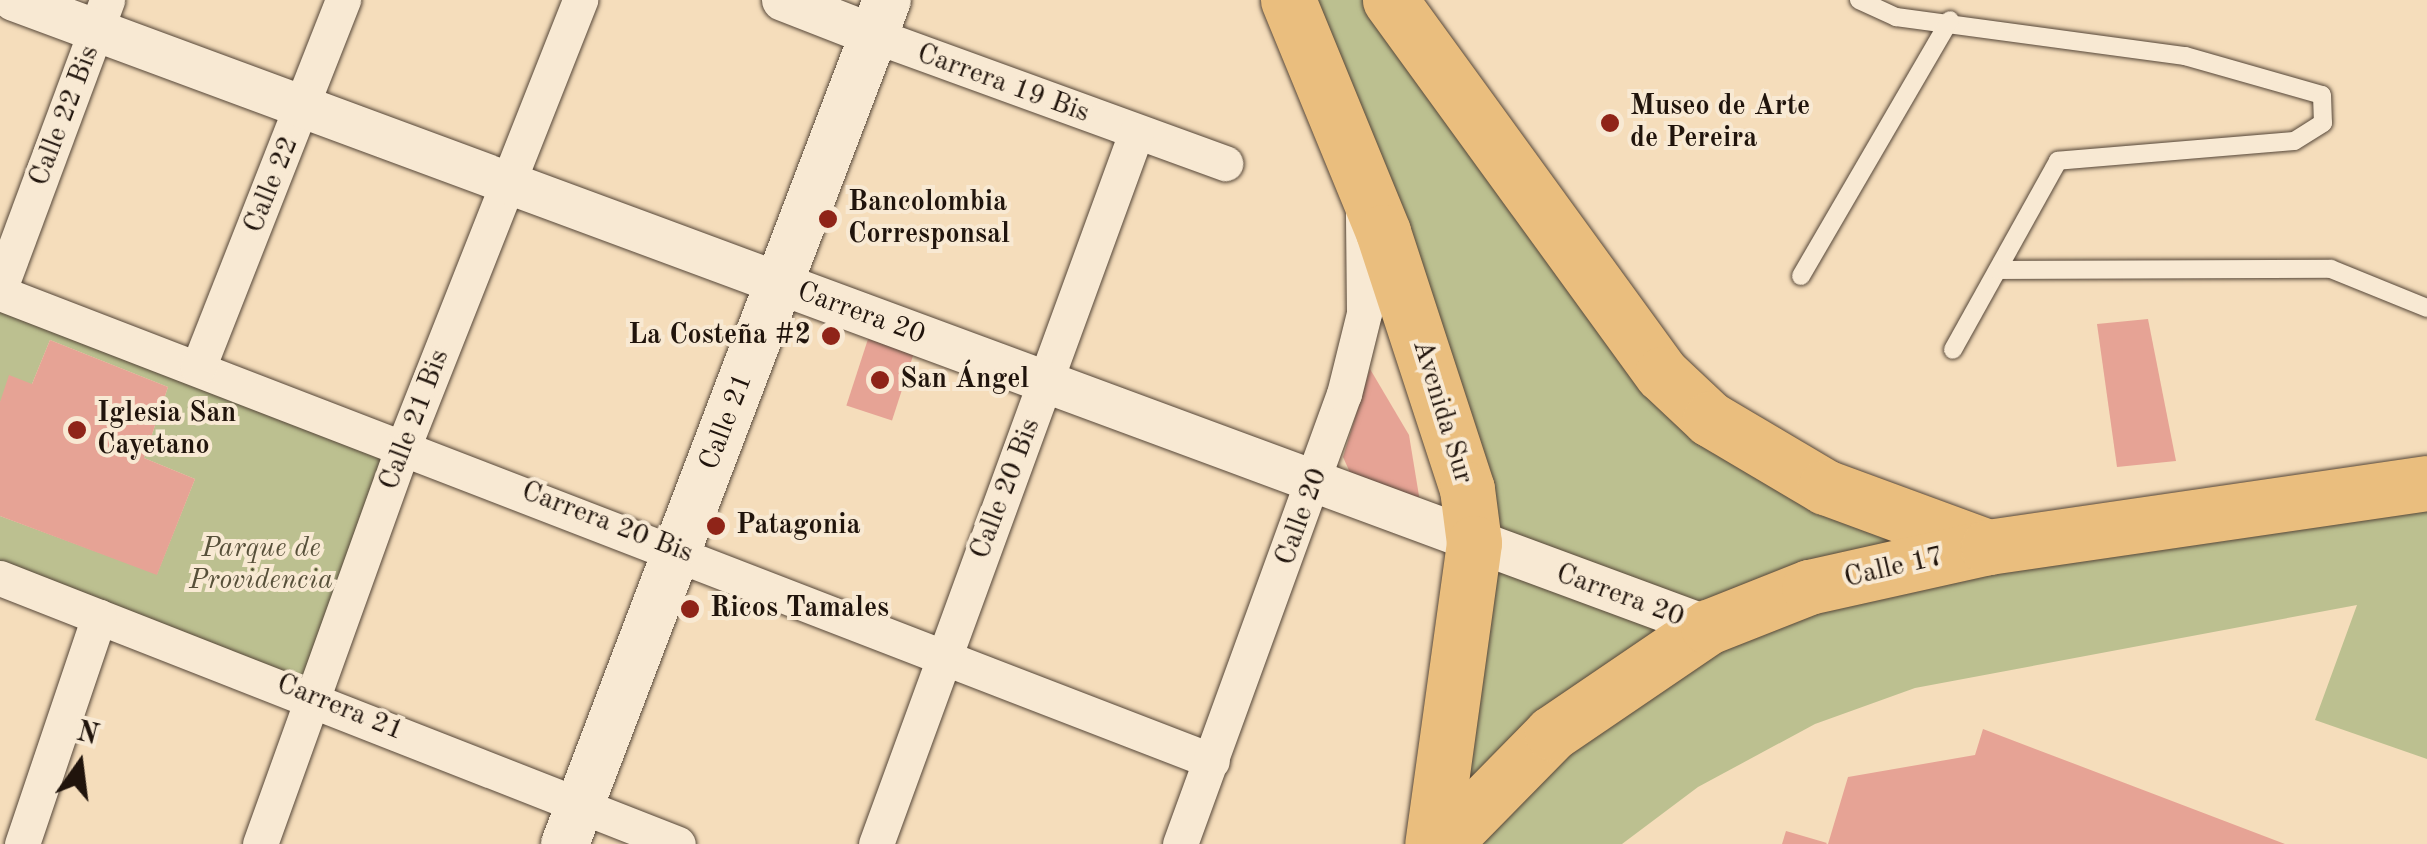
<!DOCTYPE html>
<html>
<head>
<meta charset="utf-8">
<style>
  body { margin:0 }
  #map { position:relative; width:2427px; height:844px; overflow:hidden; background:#f5ddbb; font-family:"Old Standard TT",serif }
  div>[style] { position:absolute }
  .green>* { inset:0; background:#bcc090 }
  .building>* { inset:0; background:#e6a395; transform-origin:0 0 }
  .roads { filter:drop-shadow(0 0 2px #554638) drop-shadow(0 0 2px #554638) }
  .service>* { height:18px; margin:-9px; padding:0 9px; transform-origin:9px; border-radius:9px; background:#f8e9d3 }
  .minor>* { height:35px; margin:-17.5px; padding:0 17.5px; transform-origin:17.5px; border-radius:17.5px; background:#f8e9d3 }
  .tertiary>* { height:42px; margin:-21px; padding:0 21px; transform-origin:21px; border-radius:21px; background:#f8e9d3 }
  .secondary>* { height:48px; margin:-24px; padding:0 24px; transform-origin:24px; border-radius:24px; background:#f8e9d3 }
  .primary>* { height:55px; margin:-27.5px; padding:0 27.5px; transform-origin:27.5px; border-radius:27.5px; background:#eabe7e }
  .dots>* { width:28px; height:28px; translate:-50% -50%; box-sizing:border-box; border:5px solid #f8e9d3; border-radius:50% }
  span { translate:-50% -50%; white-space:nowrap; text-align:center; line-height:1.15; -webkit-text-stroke:8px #f8e9d3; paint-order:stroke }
  .street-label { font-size:28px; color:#20140c }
  .poi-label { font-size:28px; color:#20140c; font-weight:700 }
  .left { translate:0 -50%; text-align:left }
  .right { translate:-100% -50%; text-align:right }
  .park-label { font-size:28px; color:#57503a; font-style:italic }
  .north { position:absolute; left:30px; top:714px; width:100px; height:100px; -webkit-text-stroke:8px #f8e9d3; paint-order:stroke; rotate:14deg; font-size:28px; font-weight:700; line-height:40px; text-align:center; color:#20140c }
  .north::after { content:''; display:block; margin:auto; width:35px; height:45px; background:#20140c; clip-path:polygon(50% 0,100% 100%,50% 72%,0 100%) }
</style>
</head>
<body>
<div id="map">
  <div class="green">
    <i style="clip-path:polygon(1288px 0,1390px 0,1662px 374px,1988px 547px,2427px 483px,2427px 759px,2315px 720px,2357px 605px,1915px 688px,1815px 724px,1698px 787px,1622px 844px,1432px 844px,1474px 543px)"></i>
    <i style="clip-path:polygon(0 293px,404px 445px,311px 695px,0 578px,0 516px,157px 574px,195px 479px,144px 458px,168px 387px,50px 340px,32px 384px,0 402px)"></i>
  </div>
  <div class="building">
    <i style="clip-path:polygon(2148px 319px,2176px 461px,2117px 467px,2097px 324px)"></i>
    <i style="left:868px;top:339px;width:48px;height:70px;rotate:18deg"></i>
    <i style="clip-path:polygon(50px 340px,168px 387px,144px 458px,195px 479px,157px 575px,0 516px,0 402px,9px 375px,32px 384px)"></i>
    <i style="clip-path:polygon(1370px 369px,1409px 435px,1420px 502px,1352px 477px,1343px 457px)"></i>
    <i style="clip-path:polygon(1983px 729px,2285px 844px,1828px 844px,1848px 777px,1975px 755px)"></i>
    <i style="clip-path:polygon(1786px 831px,1827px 843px,1826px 844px,1782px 844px)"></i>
  </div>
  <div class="roads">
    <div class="service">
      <i style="left:1859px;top:0;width:41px;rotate:24.7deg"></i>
      <i style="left:1896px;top:17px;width:292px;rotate:7.7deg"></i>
      <i style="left:2185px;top:56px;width:142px;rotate:15.9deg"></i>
      <i style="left:2322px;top:95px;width:28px;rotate:88deg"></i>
      <i style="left:2323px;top:123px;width:34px;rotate:148deg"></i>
      <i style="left:2294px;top:141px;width:237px;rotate:175.2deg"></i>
      <i style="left:2058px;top:161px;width:216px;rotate:119.1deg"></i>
      <i style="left:1998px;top:270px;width:333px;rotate:-0.2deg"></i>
      <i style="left:2331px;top:269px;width:104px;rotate:22.1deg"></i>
      <i style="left:1801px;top:276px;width:296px;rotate:-59.8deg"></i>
    </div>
    <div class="minor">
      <i style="left:873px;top:35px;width:375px;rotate:20deg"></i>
      <i style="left:0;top:288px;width:307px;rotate:-69.6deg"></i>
      <i style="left:0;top:293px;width:1299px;rotate:21.11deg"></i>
      <i style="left:198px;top:368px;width:396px;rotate:-68.5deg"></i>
      <i style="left:0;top:578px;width:728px;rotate:21.42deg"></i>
      <i style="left:22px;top:844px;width:240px;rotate:-71.3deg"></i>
      <i style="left:260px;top:844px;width:424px;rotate:-70.2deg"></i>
      <i style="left:404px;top:445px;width:479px;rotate:-68.4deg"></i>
      <i style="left:876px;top:844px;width:757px;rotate:-69.91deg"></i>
      <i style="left:1180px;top:844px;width:479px;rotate:-70deg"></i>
      <i style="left:1344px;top:394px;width:83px;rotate:-76.1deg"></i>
      <i style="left:1364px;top:313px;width:101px;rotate:-90.6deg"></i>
    </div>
    <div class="tertiary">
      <i style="left:14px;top:0;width:1806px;rotate:20.31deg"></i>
      <i style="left:783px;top:0;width:97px;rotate:21.3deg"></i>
    </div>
    <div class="secondary">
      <i style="left:565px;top:844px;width:903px;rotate:-69.12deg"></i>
    </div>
    <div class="primary">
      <i style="left:1288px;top:0;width:251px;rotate:67.7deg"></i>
      <i style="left:1383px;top:232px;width:270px;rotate:71.9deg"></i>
      <i style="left:1467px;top:489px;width:54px;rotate:82.6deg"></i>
      <i style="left:1474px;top:543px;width:304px;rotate:97.9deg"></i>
      <i style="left:1390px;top:0;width:462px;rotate:54deg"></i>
      <i style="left:1662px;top:374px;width:66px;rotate:43.2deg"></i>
      <i style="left:1710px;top:419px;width:134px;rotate:30.6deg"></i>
      <i style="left:1825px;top:487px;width:174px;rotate:20.2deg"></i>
      <i style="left:1443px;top:844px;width:156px;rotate:-45.5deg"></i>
      <i style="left:1552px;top:733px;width:189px;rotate:-34.2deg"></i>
      <i style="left:1708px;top:627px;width:109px;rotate:-21.6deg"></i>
      <i style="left:1809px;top:587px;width:183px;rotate:-12.6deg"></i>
      <i style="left:1988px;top:547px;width:444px;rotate:-8.3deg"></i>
    </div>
  </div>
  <div class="dots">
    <i style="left:1610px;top:123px;background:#8f2418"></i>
    <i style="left:828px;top:219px;background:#8f2418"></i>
    <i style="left:831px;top:336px;background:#8f2418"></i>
    <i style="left:880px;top:380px;background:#8f2418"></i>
    <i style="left:77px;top:430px;background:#8f2418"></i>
    <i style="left:716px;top:526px;background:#8f2418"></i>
    <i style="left:690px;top:609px;background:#8f2418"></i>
  </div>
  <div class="street-label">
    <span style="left:1003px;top:84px;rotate:20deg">Carrera 19 Bis</span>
    <span style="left:65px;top:116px;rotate:-69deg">Calle 22 Bis</span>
    <span style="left:272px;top:185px;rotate:-68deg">Calle 22</span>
    <span style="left:861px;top:314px;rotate:20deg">Carrera 20</span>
    <span style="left:1442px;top:412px;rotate:73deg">Avenida Sur</span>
    <span style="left:415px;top:420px;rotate:-69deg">Calle 21 Bis</span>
    <span style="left:727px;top:422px;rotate:-69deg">Calle 21</span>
    <span style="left:1006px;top:489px;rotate:-69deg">Calle 20 Bis</span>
    <span style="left:1302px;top:517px;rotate:-70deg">Calle 20</span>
    <span style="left:607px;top:523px;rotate:21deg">Carrera 20 Bis</span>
    <span style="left:1894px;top:568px;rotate:-13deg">Calle 17</span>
    <span style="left:1620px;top:596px;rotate:20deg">Carrera 20</span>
    <span style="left:340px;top:708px;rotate:22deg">Carrera 21</span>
  </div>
  <div class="poi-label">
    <span class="left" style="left:1630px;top:123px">Museo de Arte<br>de Pereira</span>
    <span class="left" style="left:848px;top:219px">Bancolombia<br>Corresponsal</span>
    <span class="right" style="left:811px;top:336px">La Costeña #2</span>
    <span class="left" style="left:900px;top:380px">San Ángel</span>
    <span class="left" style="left:97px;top:430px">Iglesia San<br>Cayetano</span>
    <span class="left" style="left:736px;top:526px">Patagonia</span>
    <span class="left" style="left:710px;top:609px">Ricos Tamales</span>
  </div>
  <div class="park-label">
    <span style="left:261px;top:565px">Parque de<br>Providencia</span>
  </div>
  <div class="north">N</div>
</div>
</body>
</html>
